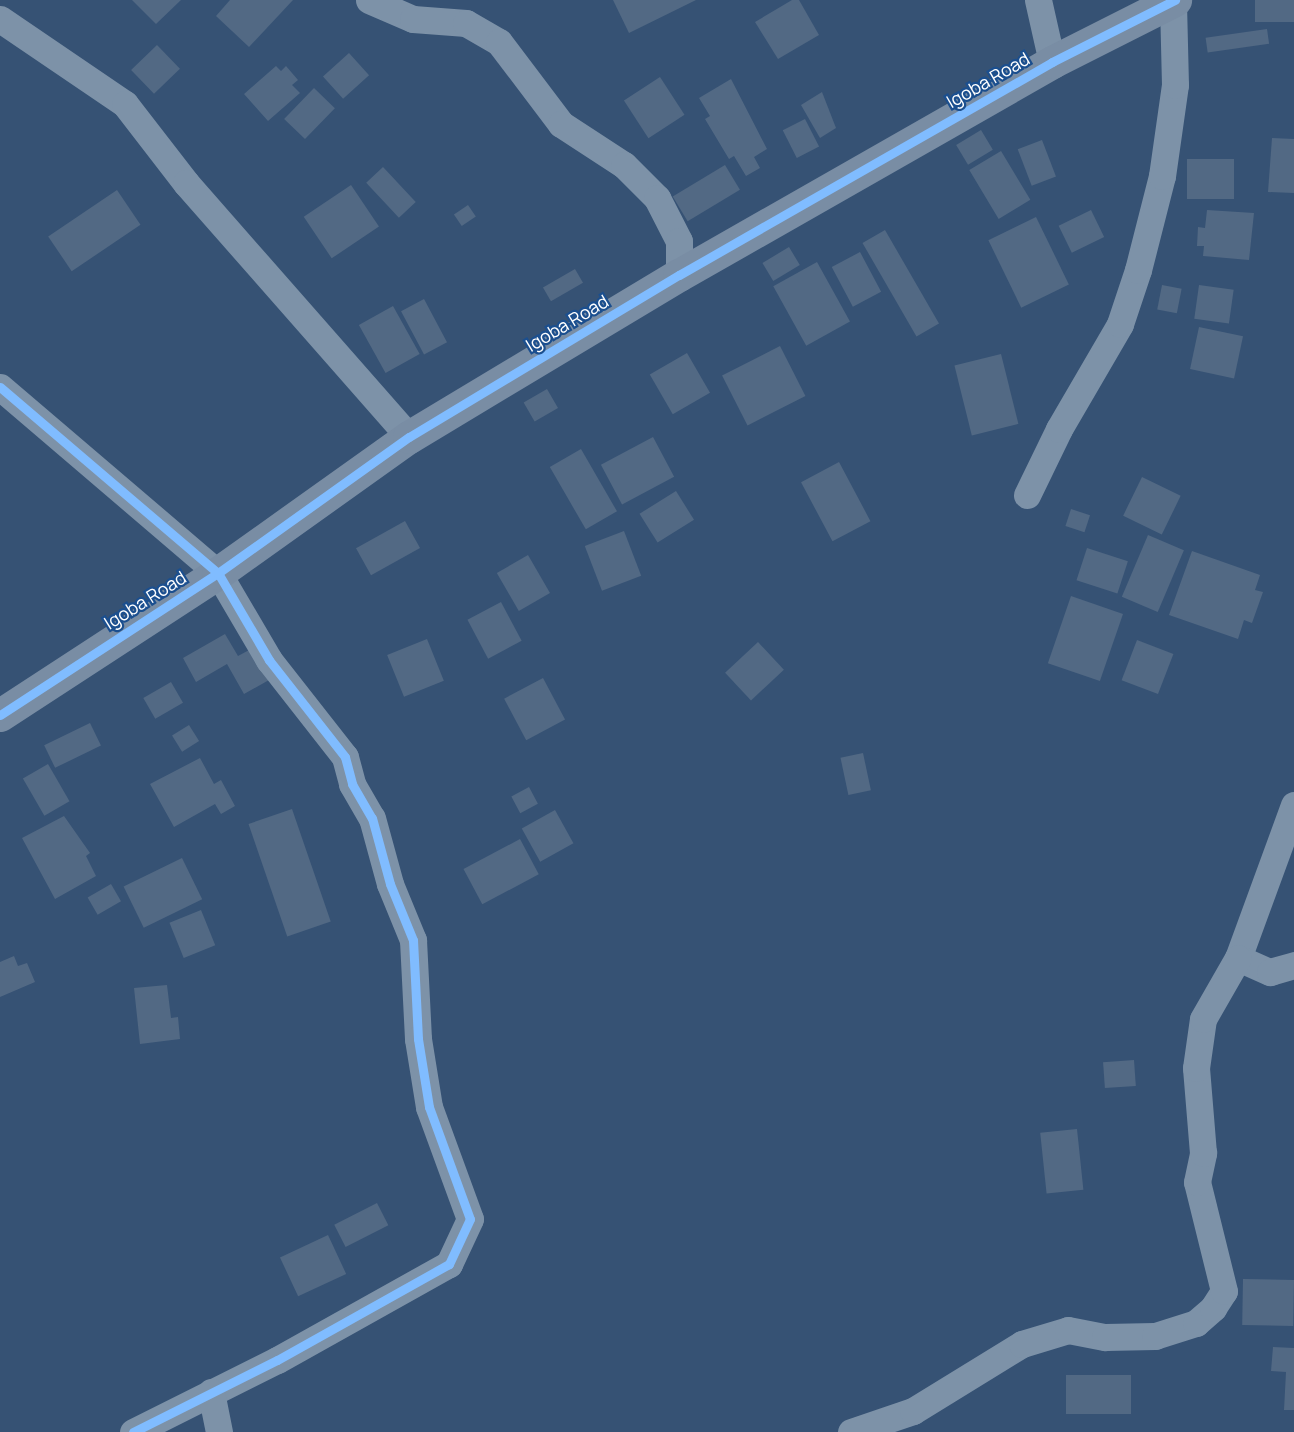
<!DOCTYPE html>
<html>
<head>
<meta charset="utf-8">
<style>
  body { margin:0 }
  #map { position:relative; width:1294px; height:1432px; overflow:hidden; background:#365274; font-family:Manrope,sans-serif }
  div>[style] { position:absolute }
  .building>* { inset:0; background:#526984; transform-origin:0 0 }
  .street>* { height:27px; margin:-13.5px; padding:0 13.5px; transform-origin:13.5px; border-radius:13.5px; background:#7d92a8 }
  .secondary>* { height:33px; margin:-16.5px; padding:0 16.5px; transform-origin:16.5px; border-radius:16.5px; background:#798da4 }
  .cycleway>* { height:9px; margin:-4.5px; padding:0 4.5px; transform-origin:4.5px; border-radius:4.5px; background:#80bcff }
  span { translate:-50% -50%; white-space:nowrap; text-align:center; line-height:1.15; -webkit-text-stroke:4.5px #1b4f8f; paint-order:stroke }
  .street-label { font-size:18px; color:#fff }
</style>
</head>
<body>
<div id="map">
  <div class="building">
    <i style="clip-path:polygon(132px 0,181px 0,156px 24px)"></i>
    <i style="clip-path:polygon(230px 0,293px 0,249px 47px,216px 16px)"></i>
    <i style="clip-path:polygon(613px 0,696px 0,629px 33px)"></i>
    <i style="clip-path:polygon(792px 0,799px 0,819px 35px,778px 59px,755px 22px)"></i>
    <i style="left:1294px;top:0;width:22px;height:39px;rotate:90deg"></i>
    <i style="left:1267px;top:29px;width:15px;height:62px;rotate:82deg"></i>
    <i style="left:157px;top:45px;width:33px;height:36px;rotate:46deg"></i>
    <i style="left:349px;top:53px;width:30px;height:35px;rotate:48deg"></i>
    <i style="clip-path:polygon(276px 66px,281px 71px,286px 66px,298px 80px,292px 85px,300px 93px,268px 121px,244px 94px)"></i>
    <i style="left:660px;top:77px;width:45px;height:43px;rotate:57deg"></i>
    <i style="clip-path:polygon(731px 79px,767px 149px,754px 157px,760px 168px,746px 176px,734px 156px,729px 159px,705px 119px,710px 116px,699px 98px)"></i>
    <i style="left:314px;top:88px;width:29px;height:43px;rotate:44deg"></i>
    <i style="clip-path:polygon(822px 92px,836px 128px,820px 138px,801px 105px)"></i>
    <i style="left:805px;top:119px;width:31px;height:25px;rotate:63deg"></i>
    <i style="left:981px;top:130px;width:23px;height:29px;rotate:59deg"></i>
    <i style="clip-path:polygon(1272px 138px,1294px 139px,1294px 193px,1268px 192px)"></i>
    <i style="left:1042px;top:140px;width:39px;height:26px;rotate:69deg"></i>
    <i style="left:1001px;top:151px;width:57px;height:37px;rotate:59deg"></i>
    <i style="left:1234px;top:159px;width:40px;height:47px;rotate:90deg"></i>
    <i style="left:725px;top:165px;width:29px;height:61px;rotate:59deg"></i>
    <i style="left:383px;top:167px;width:48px;height:23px;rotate:47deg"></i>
    <i style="left:351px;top:185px;width:50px;height:57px;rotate:56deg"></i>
    <i style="left:117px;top:190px;width:42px;height:83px;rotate:56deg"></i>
    <i style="left:468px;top:205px;width:14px;height:17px;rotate:56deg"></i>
    <i style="left:1091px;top:210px;width:30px;height:36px;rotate:64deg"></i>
    <i style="clip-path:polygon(1207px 210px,1254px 213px,1249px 260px,1203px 256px,1204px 246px,1197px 246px,1198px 227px,1205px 228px)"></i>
    <i style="left:1036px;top:217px;width:75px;height:53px;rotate:64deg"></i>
    <i style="left:885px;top:230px;width:108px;height:26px;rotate:60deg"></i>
    <i style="left:789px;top:247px;width:21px;height:31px;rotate:59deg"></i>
    <i style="left:860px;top:252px;width:45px;height:32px;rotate:62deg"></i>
    <i style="left:817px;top:262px;width:68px;height:50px;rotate:61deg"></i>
    <i style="left:575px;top:269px;width:16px;height:37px;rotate:60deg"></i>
    <i style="left:1162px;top:285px;width:20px;height:25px;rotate:11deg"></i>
    <i style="left:1199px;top:285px;width:35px;height:34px;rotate:8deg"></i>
    <i style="left:424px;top:299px;width:49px;height:26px;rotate:62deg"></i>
    <i style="left:393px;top:306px;width:55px;height:39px;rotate:61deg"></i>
    <i style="left:1199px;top:327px;width:45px;height:43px;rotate:12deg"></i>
    <i style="left:780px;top:346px;width:56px;height:65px;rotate:63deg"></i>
    <i style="left:687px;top:353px;width:46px;height:43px;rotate:60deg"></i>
    <i style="left:1001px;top:354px;width:72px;height:48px;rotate:76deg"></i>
    <i style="left:547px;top:389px;width:22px;height:27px;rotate:60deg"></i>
    <i style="left:653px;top:437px;width:45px;height:59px;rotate:62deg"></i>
    <i style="left:581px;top:449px;width:72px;height:36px;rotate:60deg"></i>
    <i style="left:839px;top:462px;width:67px;height:43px;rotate:62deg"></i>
    <i style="left:1142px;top:477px;width:43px;height:43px;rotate:26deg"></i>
    <i style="left:676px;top:491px;width:34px;height:43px;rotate:58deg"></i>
    <i style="left:1071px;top:509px;width:20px;height:18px;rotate:18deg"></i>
    <i style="left:405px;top:521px;width:31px;height:56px;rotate:61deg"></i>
    <i style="left:624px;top:531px;width:48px;height:42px;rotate:69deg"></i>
    <i style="left:1148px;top:535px;width:39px;height:67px;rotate:23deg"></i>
    <i style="left:1087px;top:548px;width:43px;height:34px;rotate:18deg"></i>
    <i style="clip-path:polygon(1192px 551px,1260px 575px,1255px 590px,1263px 592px,1252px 623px,1244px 620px,1238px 639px,1169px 615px)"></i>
    <i style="left:528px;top:555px;width:44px;height:36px;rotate:60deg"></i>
    <i style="left:1071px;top:596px;width:55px;height:71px;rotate:19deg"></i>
    <i style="left:501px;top:602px;width:44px;height:38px;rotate:62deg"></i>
    <i style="clip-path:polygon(225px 634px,238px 656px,251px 649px,269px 680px,244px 694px,227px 664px,196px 682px,183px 658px)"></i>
    <i style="left:427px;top:639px;width:45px;height:43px;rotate:68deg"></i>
    <i style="left:1137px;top:640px;width:39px;height:43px;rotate:21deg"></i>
    <i style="left:758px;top:642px;width:38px;height:45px;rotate:47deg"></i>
    <i style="left:543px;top:678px;width:47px;height:44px;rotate:62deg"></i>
    <i style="left:171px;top:682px;width:24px;height:32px;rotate:60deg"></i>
    <i style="left:90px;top:723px;width:25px;height:51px;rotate:64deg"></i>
    <i style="left:189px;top:725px;width:19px;height:20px;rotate:58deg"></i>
    <i style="left:863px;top:753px;width:38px;height:23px;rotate:78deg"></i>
    <i style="clip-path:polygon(200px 758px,214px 784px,221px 780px,235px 806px,221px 814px,215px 804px,174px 827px,150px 784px)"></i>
    <i style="left:48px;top:764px;width:43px;height:29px;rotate:60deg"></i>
    <i style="left:529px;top:787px;width:19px;height:20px;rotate:62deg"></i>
    <i style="left:292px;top:809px;width:119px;height:46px;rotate:71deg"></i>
    <i style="left:555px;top:810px;width:38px;height:38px;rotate:61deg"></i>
    <i style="clip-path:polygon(64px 816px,90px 853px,86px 856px,96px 876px,55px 899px,22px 838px)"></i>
    <i style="left:520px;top:839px;width:40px;height:64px;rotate:62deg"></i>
    <i style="left:182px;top:858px;width:46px;height:65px;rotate:64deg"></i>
    <i style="left:111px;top:884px;width:20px;height:27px;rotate:60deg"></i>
    <i style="left:201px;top:910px;width:38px;height:34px;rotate:68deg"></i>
    <i style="clip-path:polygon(14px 956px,18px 966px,27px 963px,35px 982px,0 997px,0 962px)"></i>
    <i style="clip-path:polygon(167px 985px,171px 1018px,178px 1017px,180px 1039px,140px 1044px,134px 988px)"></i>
    <i style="left:1134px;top:1060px;width:26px;height:31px;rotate:86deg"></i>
    <i style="left:1077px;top:1129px;width:61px;height:37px;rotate:84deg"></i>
    <i style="left:377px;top:1203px;width:25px;height:48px;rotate:63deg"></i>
    <i style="left:328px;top:1235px;width:43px;height:53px;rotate:65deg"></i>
    <i style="left:1243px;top:1279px;width:51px;height:46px;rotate:1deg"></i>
    <i style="clip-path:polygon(1273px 1347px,1294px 1348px,1294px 1410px,1284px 1410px,1286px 1372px,1271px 1371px)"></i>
    <i style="left:1066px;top:1375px;width:65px;height:39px"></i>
  </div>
  <div class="street">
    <i style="left:369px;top:0;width:48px;rotate:23.4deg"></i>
    <i style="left:413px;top:19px;width:53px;rotate:4.3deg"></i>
    <i style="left:466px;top:23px;width:38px;rotate:30deg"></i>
    <i style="left:499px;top:42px;width:103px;rotate:52.9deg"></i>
    <i style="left:561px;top:124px;width:75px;rotate:33.1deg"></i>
    <i style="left:624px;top:165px;width:47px;rotate:45deg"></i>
    <i style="left:657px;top:198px;width:48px;rotate:62.9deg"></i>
    <i style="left:679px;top:241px;width:34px;rotate:90deg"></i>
    <i style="left:1038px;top:0;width:64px;rotate:77.3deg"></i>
    <i style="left:0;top:19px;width:151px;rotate:34.2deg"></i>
    <i style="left:125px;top:104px;width:100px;rotate:52.3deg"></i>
    <i style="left:186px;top:183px;width:338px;rotate:48.7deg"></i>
    <i style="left:0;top:387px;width:287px;rotate:40.5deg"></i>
    <i style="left:218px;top:573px;width:101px;rotate:59.6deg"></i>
    <i style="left:269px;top:660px;width:123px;rotate:51.9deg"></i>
    <i style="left:345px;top:757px;width:28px;rotate:75deg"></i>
    <i style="left:352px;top:784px;width:39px;rotate:60deg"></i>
    <i style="left:372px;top:818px;width:68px;rotate:74.7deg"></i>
    <i style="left:390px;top:884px;width:61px;rotate:67.7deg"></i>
    <i style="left:413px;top:940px;width:99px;rotate:87.1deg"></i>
    <i style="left:418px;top:1039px;width:69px;rotate:80.8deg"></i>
    <i style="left:429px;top:1107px;width:119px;rotate:69.9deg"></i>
    <i style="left:470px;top:1219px;width:50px;rotate:115deg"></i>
    <i style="left:449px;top:1264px;width:197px;rotate:150.8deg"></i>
    <i style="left:277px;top:1360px;width:161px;rotate:153.4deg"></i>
    <i style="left:1027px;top:495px;width:73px;rotate:-64.1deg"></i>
    <i style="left:1059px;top:429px;width:121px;rotate:-59.8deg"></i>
    <i style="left:1120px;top:324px;width:57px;rotate:-71.6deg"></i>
    <i style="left:1138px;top:270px;width:97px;rotate:-75.7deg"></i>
    <i style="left:1162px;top:176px;width:92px;rotate:-81.9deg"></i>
    <i style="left:1175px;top:85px;width:84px;rotate:-91.4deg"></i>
    <i style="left:1294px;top:805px;width:163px;rotate:110.1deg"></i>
    <i style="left:1238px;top:958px;width:35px;rotate:24deg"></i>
    <i style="left:1270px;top:972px;width:25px;rotate:-16deg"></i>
    <i style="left:211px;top:1392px;width:41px;rotate:78.7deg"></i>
    <i style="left:851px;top:1432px;width:65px;rotate:-18.7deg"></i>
    <i style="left:913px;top:1411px;width:128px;rotate:-31.6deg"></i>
    <i style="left:1022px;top:1344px;width:48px;rotate:-16.9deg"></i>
    <i style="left:1068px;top:1330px;width:38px;rotate:11deg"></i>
    <i style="left:1105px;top:1337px;width:50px;rotate:-1.1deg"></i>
    <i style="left:1155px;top:1336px;width:43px;rotate:-17.6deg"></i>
    <i style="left:1196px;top:1323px;width:23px;rotate:-41deg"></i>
    <i style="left:1213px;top:1308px;width:20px;rotate:-57deg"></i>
    <i style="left:1224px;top:1291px;width:112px;rotate:-103.9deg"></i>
    <i style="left:1197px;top:1182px;width:30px;rotate:-78deg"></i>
    <i style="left:1203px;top:1153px;width:85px;rotate:-94.7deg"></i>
    <i style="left:1196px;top:1068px;width:49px;rotate:-81.9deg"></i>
    <i style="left:1203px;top:1019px;width:70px;rotate:-60.2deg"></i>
  </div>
  <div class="secondary">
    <i style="left:0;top:715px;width:260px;rotate:-33.1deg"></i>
    <i style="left:218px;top:573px;width:234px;rotate:-35.5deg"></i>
    <i style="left:409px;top:437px;width:315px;rotate:-31deg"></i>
    <i style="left:679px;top:275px;width:430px;rotate:-29.7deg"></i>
    <i style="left:1052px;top:62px;width:138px;rotate:-26.8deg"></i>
  </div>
  <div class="cycleway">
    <i style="left:0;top:387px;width:287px;rotate:40.5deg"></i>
    <i style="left:218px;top:573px;width:101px;rotate:59.6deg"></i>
    <i style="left:269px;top:660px;width:123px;rotate:51.9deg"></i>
    <i style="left:345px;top:757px;width:28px;rotate:75deg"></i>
    <i style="left:352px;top:784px;width:39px;rotate:60deg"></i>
    <i style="left:372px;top:818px;width:68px;rotate:74.7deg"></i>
    <i style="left:390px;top:884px;width:61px;rotate:67.7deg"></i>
    <i style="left:413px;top:940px;width:99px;rotate:87.1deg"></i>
    <i style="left:418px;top:1039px;width:69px;rotate:80.8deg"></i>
    <i style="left:429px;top:1107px;width:119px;rotate:69.9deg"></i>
    <i style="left:470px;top:1219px;width:50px;rotate:115deg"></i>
    <i style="left:449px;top:1264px;width:197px;rotate:150.8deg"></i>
    <i style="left:277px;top:1360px;width:161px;rotate:153.4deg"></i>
    <i style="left:0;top:715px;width:260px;rotate:-33.1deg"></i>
    <i style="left:218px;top:573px;width:234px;rotate:-35.5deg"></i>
    <i style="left:409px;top:437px;width:315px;rotate:-31deg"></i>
    <i style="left:679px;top:275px;width:430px;rotate:-29.7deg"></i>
    <i style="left:1052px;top:62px;width:138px;rotate:-26.8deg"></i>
  </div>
  <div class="street-label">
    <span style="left:988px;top:80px;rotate:-30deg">Igoba Road</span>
    <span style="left:567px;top:323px;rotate:-31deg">Igoba Road</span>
    <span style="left:145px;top:600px;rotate:-32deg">Igoba Road</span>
  </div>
</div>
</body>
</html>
